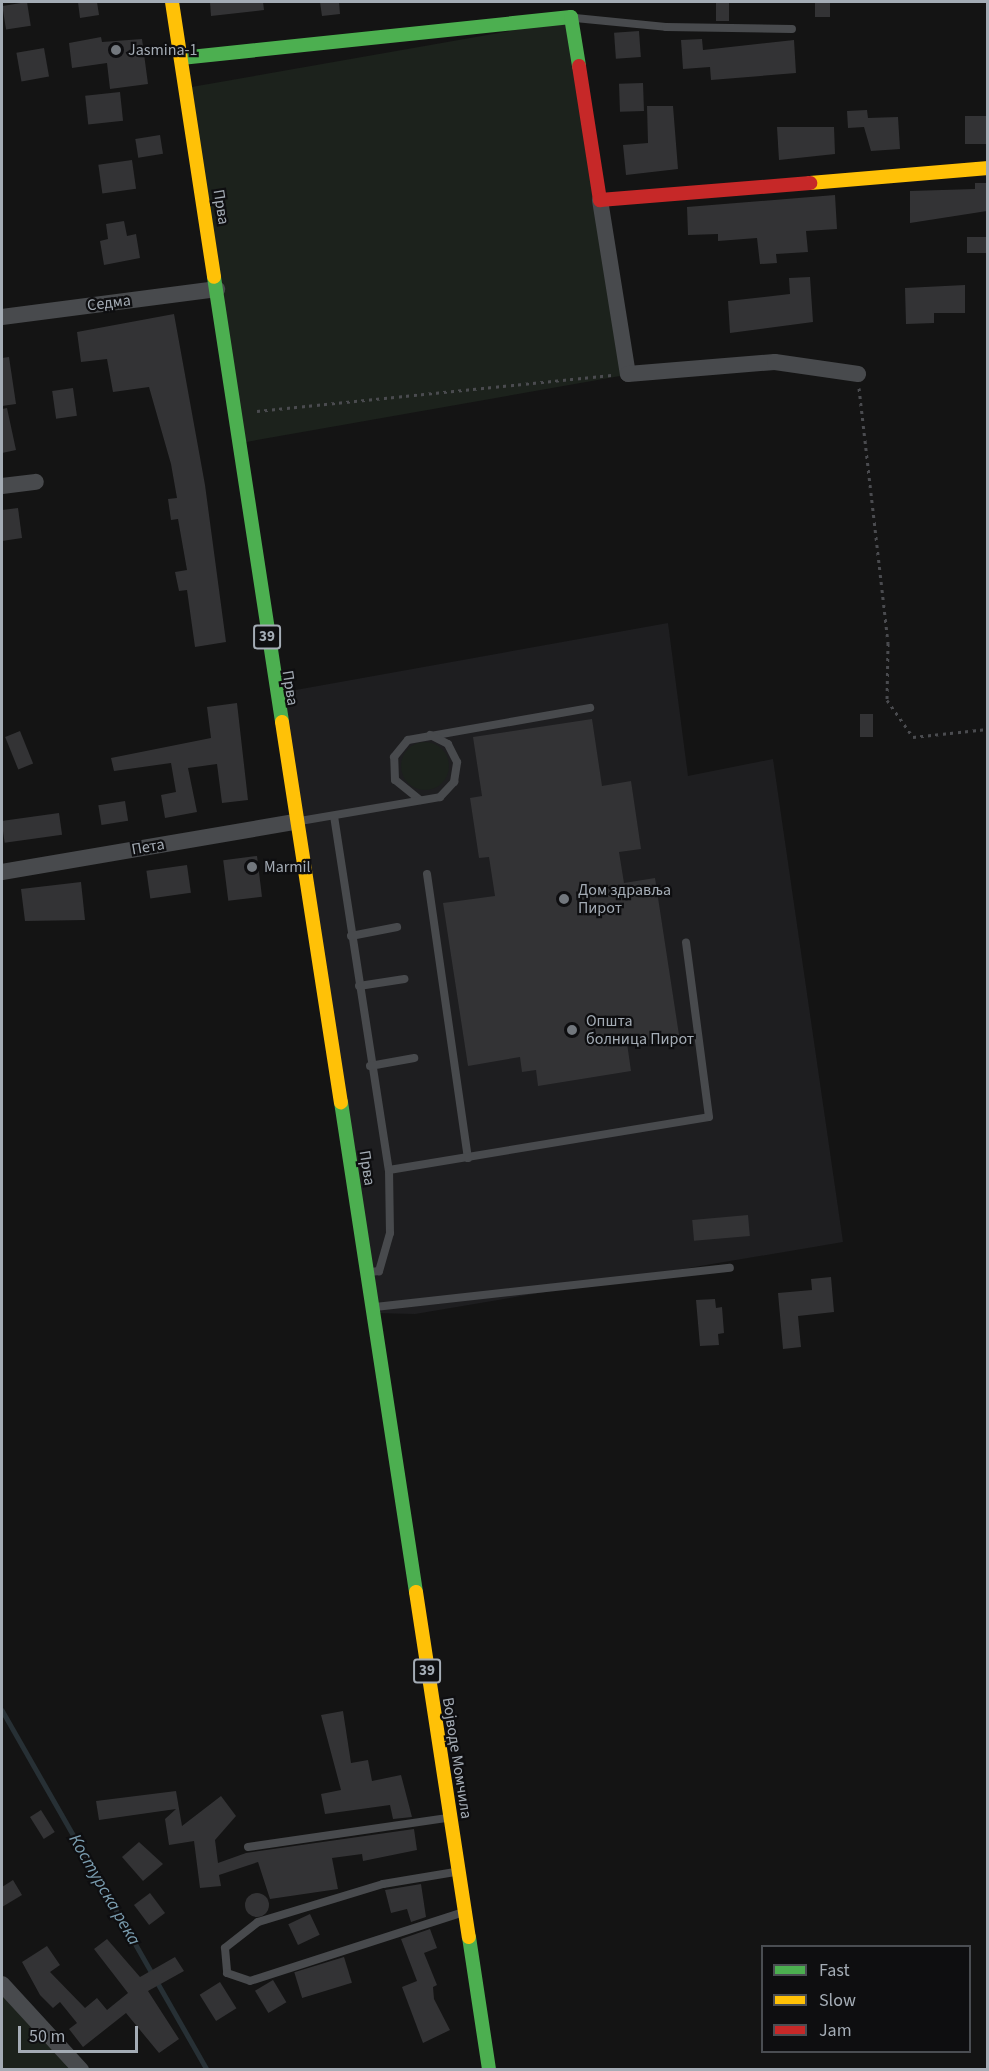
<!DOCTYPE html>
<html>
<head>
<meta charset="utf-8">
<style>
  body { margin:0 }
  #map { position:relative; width:989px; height:2071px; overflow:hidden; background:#141414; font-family:"Source Sans 3",sans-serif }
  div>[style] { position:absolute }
  .built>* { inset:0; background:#1e1e20 }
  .green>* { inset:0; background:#1c221c; transform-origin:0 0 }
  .round { border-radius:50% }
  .stream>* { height:4.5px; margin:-2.25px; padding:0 2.25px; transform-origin:2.25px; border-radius:2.25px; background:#273035 }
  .building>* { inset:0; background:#333335; transform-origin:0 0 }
  .path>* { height:3px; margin-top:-1.5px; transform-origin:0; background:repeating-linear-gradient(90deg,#4a4b4f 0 3px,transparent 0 7.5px) }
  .lane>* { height:8px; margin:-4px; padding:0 4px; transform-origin:4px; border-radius:4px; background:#484a4d }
  .street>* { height:16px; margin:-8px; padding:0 8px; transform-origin:8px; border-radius:8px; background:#484a4d }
  .fast>* { height:14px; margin:-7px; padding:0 7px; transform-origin:7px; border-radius:7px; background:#4caf50 }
  .slow>* { height:14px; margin:-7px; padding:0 7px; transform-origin:7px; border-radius:7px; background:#ffc107 }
  .jam>* { height:14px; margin:-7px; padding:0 7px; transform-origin:7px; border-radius:7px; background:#c62828 }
  .dots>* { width:16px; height:16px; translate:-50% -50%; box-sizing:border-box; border:3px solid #0e0e10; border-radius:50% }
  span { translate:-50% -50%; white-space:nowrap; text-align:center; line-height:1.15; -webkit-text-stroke:4.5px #0e0e10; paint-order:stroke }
  .shield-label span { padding:2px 4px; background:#0e0e10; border:2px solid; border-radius:4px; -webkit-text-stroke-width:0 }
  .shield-label { font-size:15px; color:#a4acb5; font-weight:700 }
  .poi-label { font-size:16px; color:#a4acb5 }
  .left { translate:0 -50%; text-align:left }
  .street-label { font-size:16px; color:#a4acb5 }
  .water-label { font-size:18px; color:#7b9eb1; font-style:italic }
  .frame { position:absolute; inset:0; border:3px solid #a4acb5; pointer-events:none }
  .legend { position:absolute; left:761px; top:1945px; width:210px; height:108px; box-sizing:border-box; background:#0e0e10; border:2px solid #4a4d52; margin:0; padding:8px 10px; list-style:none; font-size:18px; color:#a4acb5 }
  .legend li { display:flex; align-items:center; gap:12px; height:30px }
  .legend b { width:30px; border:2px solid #4a4d52 }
  .scale { position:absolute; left:18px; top:2026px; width:120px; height:27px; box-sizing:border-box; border:3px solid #a4acb5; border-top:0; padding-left:8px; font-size:18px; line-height:21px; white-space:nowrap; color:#a4acb5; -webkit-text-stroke:4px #0e0e10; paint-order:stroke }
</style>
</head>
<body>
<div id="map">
  <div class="built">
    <i style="clip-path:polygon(668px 623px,688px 776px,773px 759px,843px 1242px,415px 1314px,374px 1313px,279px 693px)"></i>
  </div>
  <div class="green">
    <i style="left:572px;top:20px;width:359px;height:398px;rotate:80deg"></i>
    <i class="round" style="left:401px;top:742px;width:48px;height:48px"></i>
    <i style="clip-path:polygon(2px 1994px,72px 2069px,2px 2069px)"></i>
  </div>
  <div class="stream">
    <i style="left:2px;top:1710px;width:414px;rotate:60.3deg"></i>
  </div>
  <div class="building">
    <i style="left:27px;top:2px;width:24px;height:25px;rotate:81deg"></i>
    <i style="clip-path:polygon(78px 2px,97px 2px,99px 15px,80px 18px)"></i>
    <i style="clip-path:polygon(210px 2px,263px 2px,264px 10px,211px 16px)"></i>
    <i style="clip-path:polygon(320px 2px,339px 2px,340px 14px,322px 16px)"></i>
    <i style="left:716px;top:2px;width:13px;height:19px"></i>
    <i style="left:815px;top:2px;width:15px;height:15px"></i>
    <i style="left:639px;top:31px;width:26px;height:25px;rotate:86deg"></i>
    <i style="clip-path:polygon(101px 37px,102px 42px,142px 39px,148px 84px,110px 89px,107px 63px,72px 68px,69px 43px)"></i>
    <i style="clip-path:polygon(702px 39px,703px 50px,794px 40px,796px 73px,711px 80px,710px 67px,683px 69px,681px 40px)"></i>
    <i style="left:44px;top:48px;width:29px;height:28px;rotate:80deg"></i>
    <i style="left:643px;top:83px;width:28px;height:24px;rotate:88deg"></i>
    <i style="left:120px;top:92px;width:29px;height:35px;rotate:84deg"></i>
    <i style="clip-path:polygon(647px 106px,673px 106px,678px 169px,626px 175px,623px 145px,648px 143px)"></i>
    <i style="clip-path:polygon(867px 110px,868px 118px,898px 117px,900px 149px,871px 151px,864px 127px,848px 128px,847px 111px)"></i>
    <i style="left:965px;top:116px;width:22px;height:28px"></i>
    <i style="clip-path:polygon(777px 127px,834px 127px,835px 154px,779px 160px)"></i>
    <i style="left:160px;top:135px;width:19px;height:25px;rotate:81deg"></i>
    <i style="left:132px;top:160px;width:29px;height:34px;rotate:82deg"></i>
    <i style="clip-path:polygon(975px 183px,987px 183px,987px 211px,910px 223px,910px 191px,975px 189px)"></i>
    <i style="clip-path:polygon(835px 195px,837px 229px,806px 231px,808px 252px,776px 254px,777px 263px,760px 264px,757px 238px,718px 241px,718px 234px,688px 235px,687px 207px)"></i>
    <i style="clip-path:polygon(124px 221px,127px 236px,136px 234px,140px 258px,104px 265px,100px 241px,108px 239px,106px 224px)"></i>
    <i style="left:967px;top:237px;width:20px;height:16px"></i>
    <i style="clip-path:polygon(810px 277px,813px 322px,730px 333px,728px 301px,790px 294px,789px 278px)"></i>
    <i style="clip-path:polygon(965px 285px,965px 313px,934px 313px,934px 323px,906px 324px,905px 288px)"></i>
    <i style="clip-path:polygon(174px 314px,205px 485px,226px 642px,195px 647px,187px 590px,179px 591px,175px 572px,187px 570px,178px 519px,171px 520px,168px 499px,177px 498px,171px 464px,149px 387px,113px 392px,107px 359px,81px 362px,77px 332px)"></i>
    <i style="clip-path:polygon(9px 357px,16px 404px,2px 406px,2px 358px)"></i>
    <i style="left:73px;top:388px;width:28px;height:21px;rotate:82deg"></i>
    <i style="clip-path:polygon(7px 408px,16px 450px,2px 453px,2px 409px)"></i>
    <i style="clip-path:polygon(18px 508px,22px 538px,2px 541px,2px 510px)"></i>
    <i style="clip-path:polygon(237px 703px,248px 800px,222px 803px,217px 764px,188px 768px,197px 812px,165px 818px,161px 795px,176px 792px,171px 763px,114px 771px,111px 758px,211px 738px,207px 707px)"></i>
    <i style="left:860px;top:714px;width:13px;height:23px"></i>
    <i style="clip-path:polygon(592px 719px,602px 786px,631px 781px,641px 849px,619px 852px,624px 883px,655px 878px,679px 1035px,627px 1043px,631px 1071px,538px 1086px,536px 1070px,522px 1072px,520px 1057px,468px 1066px,443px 903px,495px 896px,489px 857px,479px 858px,470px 798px,482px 796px,473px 737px)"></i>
    <i style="left:20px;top:731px;width:35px;height:16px;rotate:68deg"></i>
    <i style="left:125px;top:801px;width:20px;height:27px;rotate:81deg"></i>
    <i style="left:59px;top:813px;width:22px;height:58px;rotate:82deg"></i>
    <i style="left:257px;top:856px;width:41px;height:34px;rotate:83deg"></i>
    <i style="left:187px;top:865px;width:28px;height:41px;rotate:82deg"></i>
    <i style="clip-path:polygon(81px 882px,85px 920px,25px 921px,21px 889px)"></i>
    <i style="left:748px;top:1215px;width:21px;height:56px;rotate:85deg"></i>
    <i style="clip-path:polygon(831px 1277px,834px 1312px,798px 1316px,801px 1347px,783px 1349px,778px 1293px,812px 1290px,811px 1279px)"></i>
    <i style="clip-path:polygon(715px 1299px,716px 1308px,722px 1307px,724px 1333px,718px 1334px,719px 1345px,700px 1346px,696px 1300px)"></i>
    <i style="clip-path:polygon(343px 1711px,351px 1763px,368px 1760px,372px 1781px,401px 1775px,412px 1817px,393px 1819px,390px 1805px,325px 1814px,321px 1794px,341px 1790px,321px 1715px)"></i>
    <i style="clip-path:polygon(176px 1791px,182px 1826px,221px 1796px,236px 1816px,215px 1840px,218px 1863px,246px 1853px,414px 1829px,417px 1850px,363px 1861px,362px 1854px,332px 1858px,338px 1889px,270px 1899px,258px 1862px,219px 1875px,221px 1886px,200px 1888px,194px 1841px,169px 1845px,165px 1819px,176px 1809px,99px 1820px,96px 1801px)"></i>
    <i style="left:41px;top:1810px;width:26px;height:13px;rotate:58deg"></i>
    <i style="clip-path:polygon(139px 1842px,163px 1864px,143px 1881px,122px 1857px)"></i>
    <i style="clip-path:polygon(13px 1880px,22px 1895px,2px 1907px,2px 1887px)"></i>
    <i style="clip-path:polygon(421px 1884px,426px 1917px,411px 1922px,407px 1909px,391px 1913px,385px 1890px)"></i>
    <i style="left:150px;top:1893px;width:25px;height:20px;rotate:53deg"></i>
    <i class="round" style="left:245px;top:1893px;width:24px;height:24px"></i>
    <i style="left:310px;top:1914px;width:23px;height:24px;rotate:65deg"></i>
    <i style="clip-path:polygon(430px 1929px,437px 1948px,424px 1953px,437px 1985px,433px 1987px,434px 1999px,450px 2030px,423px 2043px,402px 1987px,417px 1981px,401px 1939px)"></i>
    <i style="clip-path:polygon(107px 1939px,140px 1977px,175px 1957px,184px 1971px,148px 1991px,179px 2039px,159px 2053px,126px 2013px,83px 2047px,69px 2029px,77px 2023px,60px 2002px,53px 2008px,40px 1995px,22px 1962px,47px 1946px,60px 1965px,50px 1972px,85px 2008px,97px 1998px,107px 2010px,128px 1993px,94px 1949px)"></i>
    <i style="left:344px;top:1957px;width:27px;height:52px;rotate:73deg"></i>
    <i style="left:273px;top:1980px;width:26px;height:21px;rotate:59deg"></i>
    <i style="left:220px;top:1982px;width:31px;height:24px;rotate:58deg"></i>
  </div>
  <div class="path">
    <i style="left:859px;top:388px;width:257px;rotate:83.5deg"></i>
    <i style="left:888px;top:643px;width:57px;rotate:91deg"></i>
    <i style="left:887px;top:700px;width:45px;rotate:54.9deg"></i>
    <i style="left:913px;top:737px;width:75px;rotate:-6.1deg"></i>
    <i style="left:257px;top:411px;width:359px;rotate:-5.8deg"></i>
  </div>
  <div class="lane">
    <i style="left:575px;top:18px;width:91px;rotate:5.6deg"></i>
    <i style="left:666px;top:27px;width:126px;rotate:0.9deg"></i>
    <i style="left:420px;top:800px;width:32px;rotate:-141deg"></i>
    <i style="left:395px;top:780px;width:23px;rotate:-92deg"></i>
    <i style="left:394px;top:757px;width:22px;rotate:-51deg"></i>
    <i style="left:408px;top:740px;width:185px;rotate:-10deg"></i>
    <i style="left:334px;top:816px;width:358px;rotate:81.2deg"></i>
    <i style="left:389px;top:1170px;width:63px;rotate:89.1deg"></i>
    <i style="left:390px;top:1233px;width:40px;rotate:106deg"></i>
    <i style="left:379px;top:1271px;width:9px;rotate:174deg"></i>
    <i style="left:300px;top:821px;width:142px;rotate:-9.7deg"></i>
    <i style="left:440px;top:797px;width:21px;rotate:-47deg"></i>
    <i style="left:454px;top:782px;width:20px;rotate:-81deg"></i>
    <i style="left:457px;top:762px;width:20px;rotate:-117deg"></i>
    <i style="left:448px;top:744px;width:20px;rotate:-153deg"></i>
    <i style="left:427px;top:874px;width:287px;rotate:81.8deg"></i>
    <i style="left:351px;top:936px;width:47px;rotate:-11.1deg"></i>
    <i style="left:359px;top:986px;width:46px;rotate:-8.8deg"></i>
    <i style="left:370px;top:1066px;width:45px;rotate:-10.3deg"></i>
    <i style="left:389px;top:1170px;width:324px;rotate:-9.4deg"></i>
    <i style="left:709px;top:1117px;width:176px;rotate:-97.5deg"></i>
    <i style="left:375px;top:1307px;width:357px;rotate:-6.3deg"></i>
    <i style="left:248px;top:1847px;width:200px;rotate:-8.3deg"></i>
    <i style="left:455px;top:1872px;width:73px;rotate:170.5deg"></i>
    <i style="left:383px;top:1884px;width:131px;rotate:163.1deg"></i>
    <i style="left:258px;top:1922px;width:42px;rotate:141.8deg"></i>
    <i style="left:225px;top:1948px;width:25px;rotate:85deg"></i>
    <i style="left:227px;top:1973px;width:24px;rotate:19deg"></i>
    <i style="left:250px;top:1981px;width:221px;rotate:-17.9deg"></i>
  </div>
  <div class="street">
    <i style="left:600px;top:200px;width:176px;rotate:80.9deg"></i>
    <i style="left:628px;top:374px;width:147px;rotate:-4.7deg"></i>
    <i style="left:775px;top:362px;width:84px;rotate:8.2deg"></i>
    <i style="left:2px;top:317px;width:217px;rotate:-7.4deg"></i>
    <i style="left:2px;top:486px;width:34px;rotate:-7deg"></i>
    <i style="left:2px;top:872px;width:297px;rotate:-9.7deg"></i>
    <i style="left:2px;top:1984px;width:117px;rotate:47.4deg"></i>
  </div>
  <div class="fast">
    <i style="left:181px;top:58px;width:392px;rotate:-6deg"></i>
    <i style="left:571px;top:17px;width:50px;rotate:80.7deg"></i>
    <i style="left:214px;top:277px;width:450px;rotate:81.3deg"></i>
    <i style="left:341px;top:1102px;width:496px;rotate:81.3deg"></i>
    <i style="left:469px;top:1937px;width:134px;rotate:81.4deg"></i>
  </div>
  <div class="slow">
    <i style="left:172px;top:2px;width:278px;rotate:81.3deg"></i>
    <i style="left:810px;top:183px;width:179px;rotate:-4.8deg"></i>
    <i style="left:282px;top:722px;width:385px;rotate:81.2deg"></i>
    <i style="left:416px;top:1592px;width:349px;rotate:81.3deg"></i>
  </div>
  <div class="jam">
    <i style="left:579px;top:66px;width:136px;rotate:81.1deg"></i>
    <i style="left:600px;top:200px;width:211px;rotate:-4.6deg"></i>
  </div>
  <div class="dots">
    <i style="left:116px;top:50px;background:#72777d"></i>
    <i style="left:252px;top:867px;background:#72777d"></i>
    <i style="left:564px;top:899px;background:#72777d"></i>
    <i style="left:572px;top:1030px;background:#72777d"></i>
  </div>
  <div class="shield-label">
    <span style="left:267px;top:637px">39</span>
    <span style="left:427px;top:1671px">39</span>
  </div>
  <div class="poi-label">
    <span class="left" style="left:128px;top:50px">Jasmina-1</span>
    <span class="left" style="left:264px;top:867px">Marmil</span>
    <span class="left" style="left:578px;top:899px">Дом здравља<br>Пирот</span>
    <span class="left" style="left:586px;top:1030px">Општа<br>болница Пирот</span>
  </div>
  <div class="street-label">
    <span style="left:221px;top:207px;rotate:81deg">Прва</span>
    <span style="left:109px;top:303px;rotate:-7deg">Седма</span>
    <span style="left:290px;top:688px;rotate:81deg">Прва</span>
    <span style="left:148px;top:847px;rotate:-10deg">Пета</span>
    <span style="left:367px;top:1168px;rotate:81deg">Прва</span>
    <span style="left:457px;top:1758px;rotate:81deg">Војводе Момчила</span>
  </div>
  <div class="water-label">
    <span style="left:104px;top:1890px;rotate:60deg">Костурска река</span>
  </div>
  <div class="frame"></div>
  <ul class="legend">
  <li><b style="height:8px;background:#4caf50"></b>Fast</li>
  <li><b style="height:8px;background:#ffc107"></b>Slow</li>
  <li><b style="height:8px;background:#c62828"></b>Jam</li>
  </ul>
  <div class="scale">50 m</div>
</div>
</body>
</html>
